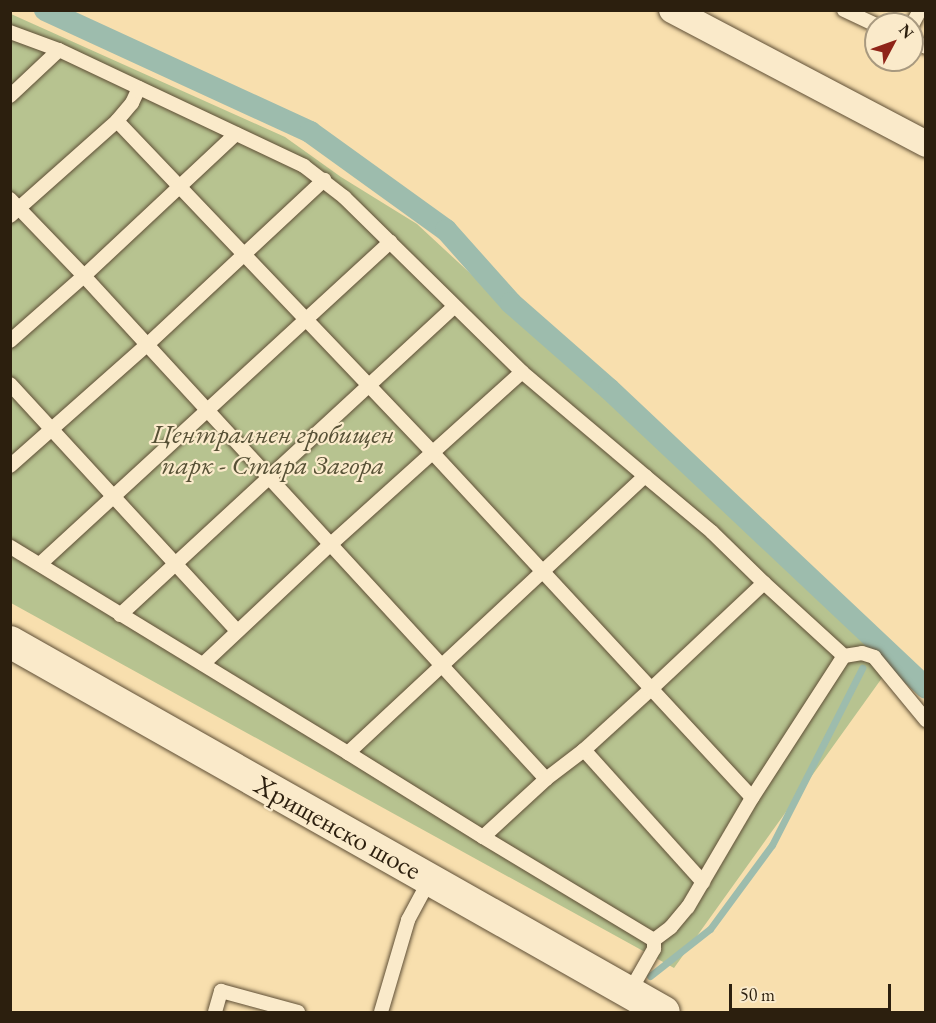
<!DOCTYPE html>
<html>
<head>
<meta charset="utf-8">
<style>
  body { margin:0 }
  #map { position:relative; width:936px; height:1023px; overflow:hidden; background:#f8dfae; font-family:"EB Garamond",serif }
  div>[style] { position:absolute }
  .green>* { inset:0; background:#b7c390 }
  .stream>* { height:7px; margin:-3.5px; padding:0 3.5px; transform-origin:3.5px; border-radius:3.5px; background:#9dbcad }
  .canal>* { height:22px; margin:-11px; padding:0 11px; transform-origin:11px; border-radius:11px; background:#9dbcad }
  .roads { filter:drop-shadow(0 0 2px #5f4f36) drop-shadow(0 0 2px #5f4f36) }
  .service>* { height:14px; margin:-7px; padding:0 7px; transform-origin:7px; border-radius:7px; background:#faeaca }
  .minor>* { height:26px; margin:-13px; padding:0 13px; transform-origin:13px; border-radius:13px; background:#faeaca }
  .tertiary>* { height:32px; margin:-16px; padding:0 16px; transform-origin:16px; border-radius:16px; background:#faeaca }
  span { translate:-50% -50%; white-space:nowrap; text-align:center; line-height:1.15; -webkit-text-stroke:4.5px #faeaca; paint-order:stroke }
  .park-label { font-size:27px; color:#565035; font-style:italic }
  .street-label { font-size:27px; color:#2c1f0e }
  .frame { position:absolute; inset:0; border:12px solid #2c1f0e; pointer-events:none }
  .north { position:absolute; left:864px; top:12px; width:60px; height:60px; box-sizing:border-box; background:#faeaca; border:2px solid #a8997f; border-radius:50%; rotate:49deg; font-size:16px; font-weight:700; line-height:24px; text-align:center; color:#2c1f0e }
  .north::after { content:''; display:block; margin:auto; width:21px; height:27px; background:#8f2418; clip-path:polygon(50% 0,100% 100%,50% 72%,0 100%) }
  .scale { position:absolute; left:729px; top:984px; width:162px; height:27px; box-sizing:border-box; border:3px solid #2c1f0e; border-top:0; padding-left:8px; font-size:18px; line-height:21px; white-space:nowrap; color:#2c1f0e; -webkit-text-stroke:4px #faeaca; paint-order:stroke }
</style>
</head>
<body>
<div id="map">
  <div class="green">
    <i style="clip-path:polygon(11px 14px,285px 137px,341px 177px,417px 224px,892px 664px,674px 968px,11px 603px)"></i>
  </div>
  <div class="stream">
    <i style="left:650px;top:976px;width:76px;rotate:-38.1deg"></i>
    <i style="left:710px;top:929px;width:104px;rotate:-53.6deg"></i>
    <i style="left:772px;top:845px;width:199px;rotate:-63deg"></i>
  </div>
  <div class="canal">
    <i style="left:45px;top:10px;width:292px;rotate:24.7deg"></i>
    <i style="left:310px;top:132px;width:168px;rotate:35.8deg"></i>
    <i style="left:446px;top:230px;width:98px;rotate:48.3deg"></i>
    <i style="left:511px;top:303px;width:130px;rotate:41.3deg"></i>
    <i style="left:609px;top:389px;width:436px;rotate:43.3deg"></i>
  </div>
  <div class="roads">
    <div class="service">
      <i style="left:844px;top:10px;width:35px;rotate:25deg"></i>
      <i style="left:912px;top:25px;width:17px;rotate:-62deg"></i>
      <i style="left:10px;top:32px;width:52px;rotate:20.2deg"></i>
      <i style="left:59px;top:50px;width:271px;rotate:25.3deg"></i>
      <i style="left:304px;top:166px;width:51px;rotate:37.8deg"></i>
      <i style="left:344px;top:197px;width:250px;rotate:44.5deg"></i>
      <i style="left:522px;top:372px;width:161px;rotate:40.2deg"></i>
      <i style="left:645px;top:476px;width:406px;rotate:137deg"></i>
      <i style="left:348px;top:753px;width:396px;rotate:-148.6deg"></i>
      <i style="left:912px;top:41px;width:15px;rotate:23deg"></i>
      <i style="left:139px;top:88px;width:17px;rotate:115deg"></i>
      <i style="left:132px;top:103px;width:23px;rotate:130deg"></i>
      <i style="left:117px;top:121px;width:457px;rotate:46.4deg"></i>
      <i style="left:432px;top:452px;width:471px;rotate:47.2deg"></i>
      <i style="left:10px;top:96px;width:67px;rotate:-43.2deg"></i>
      <i style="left:10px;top:199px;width:107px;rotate:46.1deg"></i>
      <i style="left:84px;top:276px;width:208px;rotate:-43.1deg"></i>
      <i style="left:10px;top:216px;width:143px;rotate:-41.6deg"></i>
      <i style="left:10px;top:341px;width:98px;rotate:-41.3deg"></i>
      <i style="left:84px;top:276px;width:683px;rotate:47.43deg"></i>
      <i style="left:10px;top:384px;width:335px;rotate:47.4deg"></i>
      <i style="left:10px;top:466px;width:184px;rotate:-41.5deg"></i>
      <i style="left:148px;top:344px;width:241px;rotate:-43deg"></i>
      <i style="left:40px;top:564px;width:476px;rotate:-42.6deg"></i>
      <i style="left:120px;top:615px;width:454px;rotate:-42.7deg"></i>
      <i style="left:844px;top:656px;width:18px;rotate:-9deg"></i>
      <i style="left:862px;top:653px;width:13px;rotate:18deg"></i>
      <i style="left:874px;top:657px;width:82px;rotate:50.5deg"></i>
      <i style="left:203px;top:664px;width:175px;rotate:-43.2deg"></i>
      <i style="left:331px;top:544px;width:257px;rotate:-42deg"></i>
      <i style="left:584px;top:750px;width:178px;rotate:48deg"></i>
      <i style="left:348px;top:753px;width:159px;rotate:31.9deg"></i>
      <i style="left:483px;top:837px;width:86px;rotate:-42.6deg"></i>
      <i style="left:546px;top:779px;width:48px;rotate:-37.3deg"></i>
      <i style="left:584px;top:750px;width:91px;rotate:-42.3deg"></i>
      <i style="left:651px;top:689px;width:155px;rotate:-43.2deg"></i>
      <i style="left:483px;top:837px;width:200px;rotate:31.1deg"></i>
      <i style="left:629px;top:993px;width:51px;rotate:-60.4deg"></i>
      <i style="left:654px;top:949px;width:9px;rotate:-90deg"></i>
      <i style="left:654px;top:940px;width:21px;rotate:-37deg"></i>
      <i style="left:671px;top:927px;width:26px;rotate:-50deg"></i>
      <i style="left:688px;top:907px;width:126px;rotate:-59.6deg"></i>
      <i style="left:752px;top:798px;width:169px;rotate:-57.1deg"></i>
      <i style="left:844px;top:656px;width:108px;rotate:-137.6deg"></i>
      <i style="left:764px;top:583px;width:73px;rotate:-135.6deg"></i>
      <i style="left:712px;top:532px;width:87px;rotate:-140.1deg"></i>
      <i style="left:215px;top:1012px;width:22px;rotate:-74deg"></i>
      <i style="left:221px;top:991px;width:80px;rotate:15.3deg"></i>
      <i style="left:381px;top:1012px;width:96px;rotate:-73.6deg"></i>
      <i style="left:408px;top:920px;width:47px;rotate:-61.8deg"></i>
    </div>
    <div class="minor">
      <i style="left:672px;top:10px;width:287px;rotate:27.8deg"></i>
    </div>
    <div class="tertiary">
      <i style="left:10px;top:642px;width:751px;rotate:29.5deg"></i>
    </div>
  </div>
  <div class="park-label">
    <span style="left:273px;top:449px">Централнен гробищен<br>парк - Стара Загора</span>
  </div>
  <div class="street-label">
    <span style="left:338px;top:827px;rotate:29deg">Хрищенско шосе</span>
  </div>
  <div class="frame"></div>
  <div class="north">N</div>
  <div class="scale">50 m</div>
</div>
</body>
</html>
